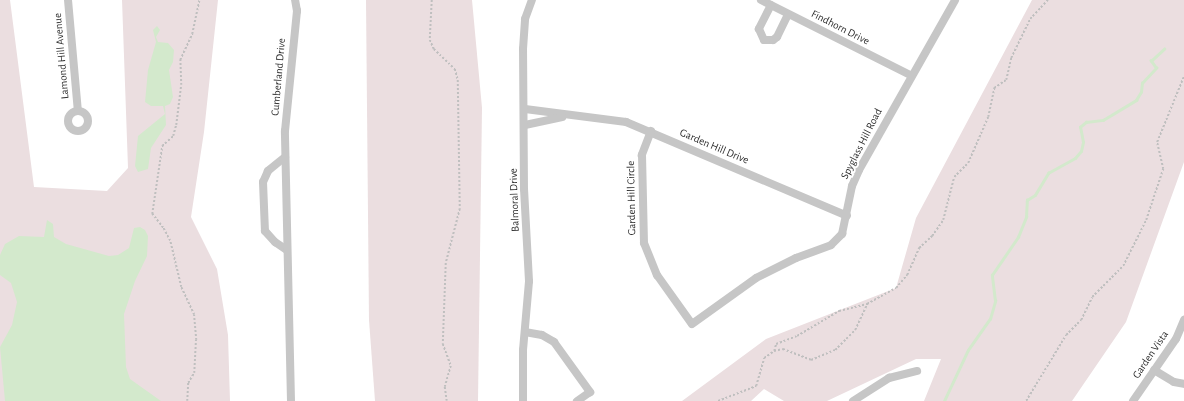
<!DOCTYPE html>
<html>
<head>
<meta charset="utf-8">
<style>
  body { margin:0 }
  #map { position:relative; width:1184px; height:401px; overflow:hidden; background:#fff; font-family:"Alegreya Sans",sans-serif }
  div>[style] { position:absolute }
  .green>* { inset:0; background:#ebdee0 }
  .water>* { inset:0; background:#d3e9cc }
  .stream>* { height:2.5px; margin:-1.25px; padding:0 1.25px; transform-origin:1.25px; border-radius:1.25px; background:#d3e9cc }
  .path>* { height:1.5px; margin-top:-0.75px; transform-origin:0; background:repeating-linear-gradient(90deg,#bfbfbf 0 2px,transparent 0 4px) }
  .minor>* { height:8px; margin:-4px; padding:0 4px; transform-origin:4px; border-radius:4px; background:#c6c6c6 }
  .minor>.ring { margin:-4px; padding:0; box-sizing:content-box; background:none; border:8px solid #c6c6c6; border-radius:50% }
  span { translate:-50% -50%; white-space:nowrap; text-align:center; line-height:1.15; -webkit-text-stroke:4px #fff; paint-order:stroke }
  .street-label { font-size:11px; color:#2f2f2f }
</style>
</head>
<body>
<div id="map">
  <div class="green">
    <i style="clip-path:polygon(0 0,10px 0,34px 187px,107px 191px,128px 168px,122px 0,218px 0,204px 132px,191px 217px,217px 269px,228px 335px,230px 401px,0 401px)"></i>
    <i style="clip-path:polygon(366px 0,472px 0,482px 108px,478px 401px,375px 401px,369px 320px)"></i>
    <i style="clip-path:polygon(1032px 0,1184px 0,1184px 162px,1126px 322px,1072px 401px,924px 401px,941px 359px,916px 359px,827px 401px,784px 401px,764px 389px,751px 401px,682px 401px,766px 339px,896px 288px,916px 218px)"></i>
  </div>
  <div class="water">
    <i style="clip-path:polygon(157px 26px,160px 30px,156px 37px,158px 42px,168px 43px,174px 50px,173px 62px,169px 70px,173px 97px,170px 104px,165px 106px,166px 125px,151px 148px,148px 169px,138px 172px,135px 166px,138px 136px,165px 114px,163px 106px,151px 106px,145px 102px,148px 70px,156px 42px,153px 30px)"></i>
    <i style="clip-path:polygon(47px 220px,53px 224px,54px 237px,66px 244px,109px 256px,118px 255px,129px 248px,134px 228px,140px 227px,145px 230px,148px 236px,147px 256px,135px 281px,124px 314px,126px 367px,130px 379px,161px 401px,5px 401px,0 347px,12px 325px,17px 302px,11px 283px,0 275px,0 255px,5px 244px,19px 236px,44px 237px)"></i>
  </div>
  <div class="stream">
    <i style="left:944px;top:401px;width:56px;rotate:-64.8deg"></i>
    <i style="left:968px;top:350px;width:38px;rotate:-55deg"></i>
    <i style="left:990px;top:319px;width:19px;rotate:-74deg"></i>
    <i style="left:995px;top:301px;width:26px;rotate:-97deg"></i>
    <i style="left:992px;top:275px;width:46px;rotate:-55.6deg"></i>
    <i style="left:1018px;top:237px;width:22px;rotate:-68deg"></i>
    <i style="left:1026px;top:217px;width:17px;rotate:-87deg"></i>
    <i style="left:1027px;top:200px;width:9px;rotate:-32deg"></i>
    <i style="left:1035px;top:195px;width:26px;rotate:-59deg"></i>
    <i style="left:1048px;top:173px;width:31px;rotate:-29deg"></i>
    <i style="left:1075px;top:158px;width:9px;rotate:-49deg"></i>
    <i style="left:1081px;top:151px;width:9px;rotate:-77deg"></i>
    <i style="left:1083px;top:142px;width:15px;rotate:-101deg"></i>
    <i style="left:1080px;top:127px;width:8px;rotate:-40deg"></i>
    <i style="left:1086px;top:122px;width:17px;rotate:-7deg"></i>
    <i style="left:1103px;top:120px;width:39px;rotate:-31deg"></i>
    <i style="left:1136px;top:100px;width:9px;rotate:-58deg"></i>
    <i style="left:1141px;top:92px;width:9px;rotate:-84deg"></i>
    <i style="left:1142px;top:83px;width:21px;rotate:-47deg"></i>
    <i style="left:1156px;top:68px;width:9px;rotate:-126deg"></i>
    <i style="left:1151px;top:61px;width:18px;rotate:-43deg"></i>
  </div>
  <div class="path">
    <i style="left:432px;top:0;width:40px;rotate:92.9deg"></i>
    <i style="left:430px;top:40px;width:10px;rotate:66deg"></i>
    <i style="left:434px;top:49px;width:29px;rotate:44deg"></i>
    <i style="left:455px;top:69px;width:11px;rotate:75deg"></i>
    <i style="left:458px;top:80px;width:129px;rotate:89.1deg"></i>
    <i style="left:460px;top:209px;width:56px;rotate:104.5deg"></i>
    <i style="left:446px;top:263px;width:81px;rotate:92.1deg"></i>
    <i style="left:443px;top:344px;width:23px;rotate:70deg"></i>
    <i style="left:451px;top:366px;width:22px;rotate:106deg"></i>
    <i style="left:445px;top:387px;width:14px;rotate:82deg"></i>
    <i style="left:774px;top:351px;width:7px;rotate:-74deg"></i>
    <i style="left:776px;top:344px;width:22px;rotate:-21deg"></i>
    <i style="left:797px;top:336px;width:49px;rotate:-30.8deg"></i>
    <i style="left:839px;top:311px;width:29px;rotate:-14deg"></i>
    <i style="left:187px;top:401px;width:18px;rotate:-87deg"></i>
    <i style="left:188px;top:383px;width:12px;rotate:-59deg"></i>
    <i style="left:194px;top:373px;width:33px;rotate:-87deg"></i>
    <i style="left:196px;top:340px;width:25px;rotate:-95deg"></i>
    <i style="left:194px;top:315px;width:31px;rotate:-115deg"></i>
    <i style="left:181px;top:287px;width:47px;rotate:-103.4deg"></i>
    <i style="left:170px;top:241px;width:15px;rotate:-118deg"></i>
    <i style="left:163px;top:228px;width:18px;rotate:-128deg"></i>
    <i style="left:152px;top:214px;width:69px;rotate:-81.6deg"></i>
    <i style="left:162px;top:146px;width:15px;rotate:-42deg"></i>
    <i style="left:173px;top:136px;width:11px;rotate:-75deg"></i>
    <i style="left:176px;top:125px;width:40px;rotate:-82.9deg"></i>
    <i style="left:181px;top:85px;width:25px;rotate:-92deg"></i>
    <i style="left:180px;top:60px;width:29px;rotate:-65deg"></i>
    <i style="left:192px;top:34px;width:35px;rotate:-78deg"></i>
    <i style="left:718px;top:401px;width:41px;rotate:-21.5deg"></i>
    <i style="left:756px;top:386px;width:29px;rotate:-74deg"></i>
    <i style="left:764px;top:358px;width:12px;rotate:-35deg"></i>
    <i style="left:774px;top:351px;width:9px;rotate:-13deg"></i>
    <i style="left:783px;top:349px;width:30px;rotate:21deg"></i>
    <i style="left:811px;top:360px;width:26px;rotate:-23deg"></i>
    <i style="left:835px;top:350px;width:28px;rotate:-45deg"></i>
    <i style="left:855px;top:330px;width:29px;rotate:-65deg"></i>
    <i style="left:867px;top:304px;width:33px;rotate:-29deg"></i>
    <i style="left:896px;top:288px;width:17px;rotate:-50deg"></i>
    <i style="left:907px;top:275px;width:30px;rotate:-66deg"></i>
    <i style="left:919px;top:248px;width:18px;rotate:-43deg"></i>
    <i style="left:932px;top:236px;width:19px;rotate:-55deg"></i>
    <i style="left:943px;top:220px;width:44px;rotate:-75.7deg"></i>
    <i style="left:954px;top:177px;width:20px;rotate:-45deg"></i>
    <i style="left:968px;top:163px;width:50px;rotate:-66.5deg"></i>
    <i style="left:988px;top:117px;width:30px;rotate:-78deg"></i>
    <i style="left:994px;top:88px;width:14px;rotate:-34deg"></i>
    <i style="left:1006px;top:80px;width:23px;rotate:-77deg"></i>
    <i style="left:1011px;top:58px;width:43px;rotate:-64deg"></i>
    <i style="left:1030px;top:19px;width:26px;rotate:-47deg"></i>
    <i style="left:1026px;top:401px;width:77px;rotate:-58.8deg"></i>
    <i style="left:1066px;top:335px;width:21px;rotate:-45deg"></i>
    <i style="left:1081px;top:320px;width:25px;rotate:-64deg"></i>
    <i style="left:1092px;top:297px;width:44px;rotate:-45deg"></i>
    <i style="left:1123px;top:266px;width:51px;rotate:-63.4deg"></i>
    <i style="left:1146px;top:220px;width:54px;rotate:-71.6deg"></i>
    <i style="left:1163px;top:169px;width:28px;rotate:-103deg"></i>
    <i style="left:1157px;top:142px;width:71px;rotate:-67.8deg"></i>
  </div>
  <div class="minor">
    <i style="left:68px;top:0;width:111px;rotate:84.9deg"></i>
    <i style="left:761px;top:0;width:167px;rotate:26.7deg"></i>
    <i style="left:771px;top:5px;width:27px;rotate:117deg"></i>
    <i style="left:759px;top:29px;width:12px;rotate:66deg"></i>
    <i style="left:764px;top:40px;width:9px"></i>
    <i style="left:773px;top:40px;width:5px;rotate:-37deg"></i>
    <i style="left:777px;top:37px;width:25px;rotate:-64deg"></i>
    <i style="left:525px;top:109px;width:102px;rotate:7.3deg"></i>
    <i style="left:626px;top:122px;width:240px;rotate:23deg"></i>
    <i class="ring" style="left:68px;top:111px;width:12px;height:12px"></i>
    <i style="left:525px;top:125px;width:38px;rotate:-12deg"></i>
    <i style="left:651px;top:131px;width:26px;rotate:111deg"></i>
    <i style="left:642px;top:155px;width:88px;rotate:88.7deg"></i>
    <i style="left:644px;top:243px;width:35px;rotate:68deg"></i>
    <i style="left:657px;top:275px;width:60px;rotate:54.5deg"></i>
    <i style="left:692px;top:324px;width:79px;rotate:-35.7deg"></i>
    <i style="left:756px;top:278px;width:45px;rotate:-26.6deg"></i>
    <i style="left:796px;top:258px;width:37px;rotate:-20deg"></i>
    <i style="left:831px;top:245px;width:16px;rotate:-45deg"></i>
    <i style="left:842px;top:234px;width:49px;rotate:-78.2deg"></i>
    <i style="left:852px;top:186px;width:17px;rotate:-66deg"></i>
    <i style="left:859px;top:170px;width:195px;rotate:-60.5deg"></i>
    <i style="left:285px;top:157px;width:22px;rotate:141deg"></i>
    <i style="left:268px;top:171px;width:12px;rotate:114deg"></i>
    <i style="left:263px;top:182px;width:49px;rotate:87.7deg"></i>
    <i style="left:265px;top:231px;width:15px;rotate:48deg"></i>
    <i style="left:275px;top:242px;width:14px;rotate:34deg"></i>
    <i style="left:525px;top:332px;width:17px;rotate:10deg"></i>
    <i style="left:542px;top:335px;width:14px;rotate:30deg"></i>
    <i style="left:554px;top:342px;width:62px;rotate:54.2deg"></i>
    <i style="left:590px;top:392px;width:16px;rotate:145deg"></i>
    <i style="left:1154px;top:370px;width:23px;rotate:31deg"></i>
    <i style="left:1174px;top:382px;width:10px;rotate:11deg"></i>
    <i style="left:291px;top:401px;width:270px;rotate:-91.3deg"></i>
    <i style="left:285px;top:131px;width:121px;rotate:-84.3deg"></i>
    <i style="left:297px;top:11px;width:11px;rotate:-100deg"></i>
    <i style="left:523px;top:401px;width:51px;rotate:-90deg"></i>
    <i style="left:523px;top:350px;width:69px;rotate:-85deg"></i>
    <i style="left:529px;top:281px;width:92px;rotate:-93.1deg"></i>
    <i style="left:524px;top:189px;width:140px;rotate:-90.4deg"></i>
    <i style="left:523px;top:49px;width:30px;rotate:-86deg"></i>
    <i style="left:525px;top:19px;width:20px;rotate:-70deg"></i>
    <i style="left:853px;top:401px;width:43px;rotate:-32.6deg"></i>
    <i style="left:889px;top:378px;width:29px;rotate:-14deg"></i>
    <i style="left:1133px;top:401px;width:75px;rotate:-55.3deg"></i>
    <i style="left:1176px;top:339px;width:21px;rotate:-67deg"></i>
  </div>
  <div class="street-label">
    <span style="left:840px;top:28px;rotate:27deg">Findhorn Drive</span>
    <span style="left:62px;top:56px;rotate:-95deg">Lamond Hill Avenue</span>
    <span style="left:279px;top:77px;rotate:-85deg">Cumberland Drive</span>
    <span style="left:862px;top:144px;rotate:-63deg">Spyglass Hill Road</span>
    <span style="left:714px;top:147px;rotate:23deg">Garden Hill Drive</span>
    <span style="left:632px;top:198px;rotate:-91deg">Garden Hill Circle</span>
    <span style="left:515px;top:200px;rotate:-92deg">Balmoral Drive</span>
    <span style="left:1151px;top:355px;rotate:-56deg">Garden Vista</span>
  </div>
</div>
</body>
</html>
